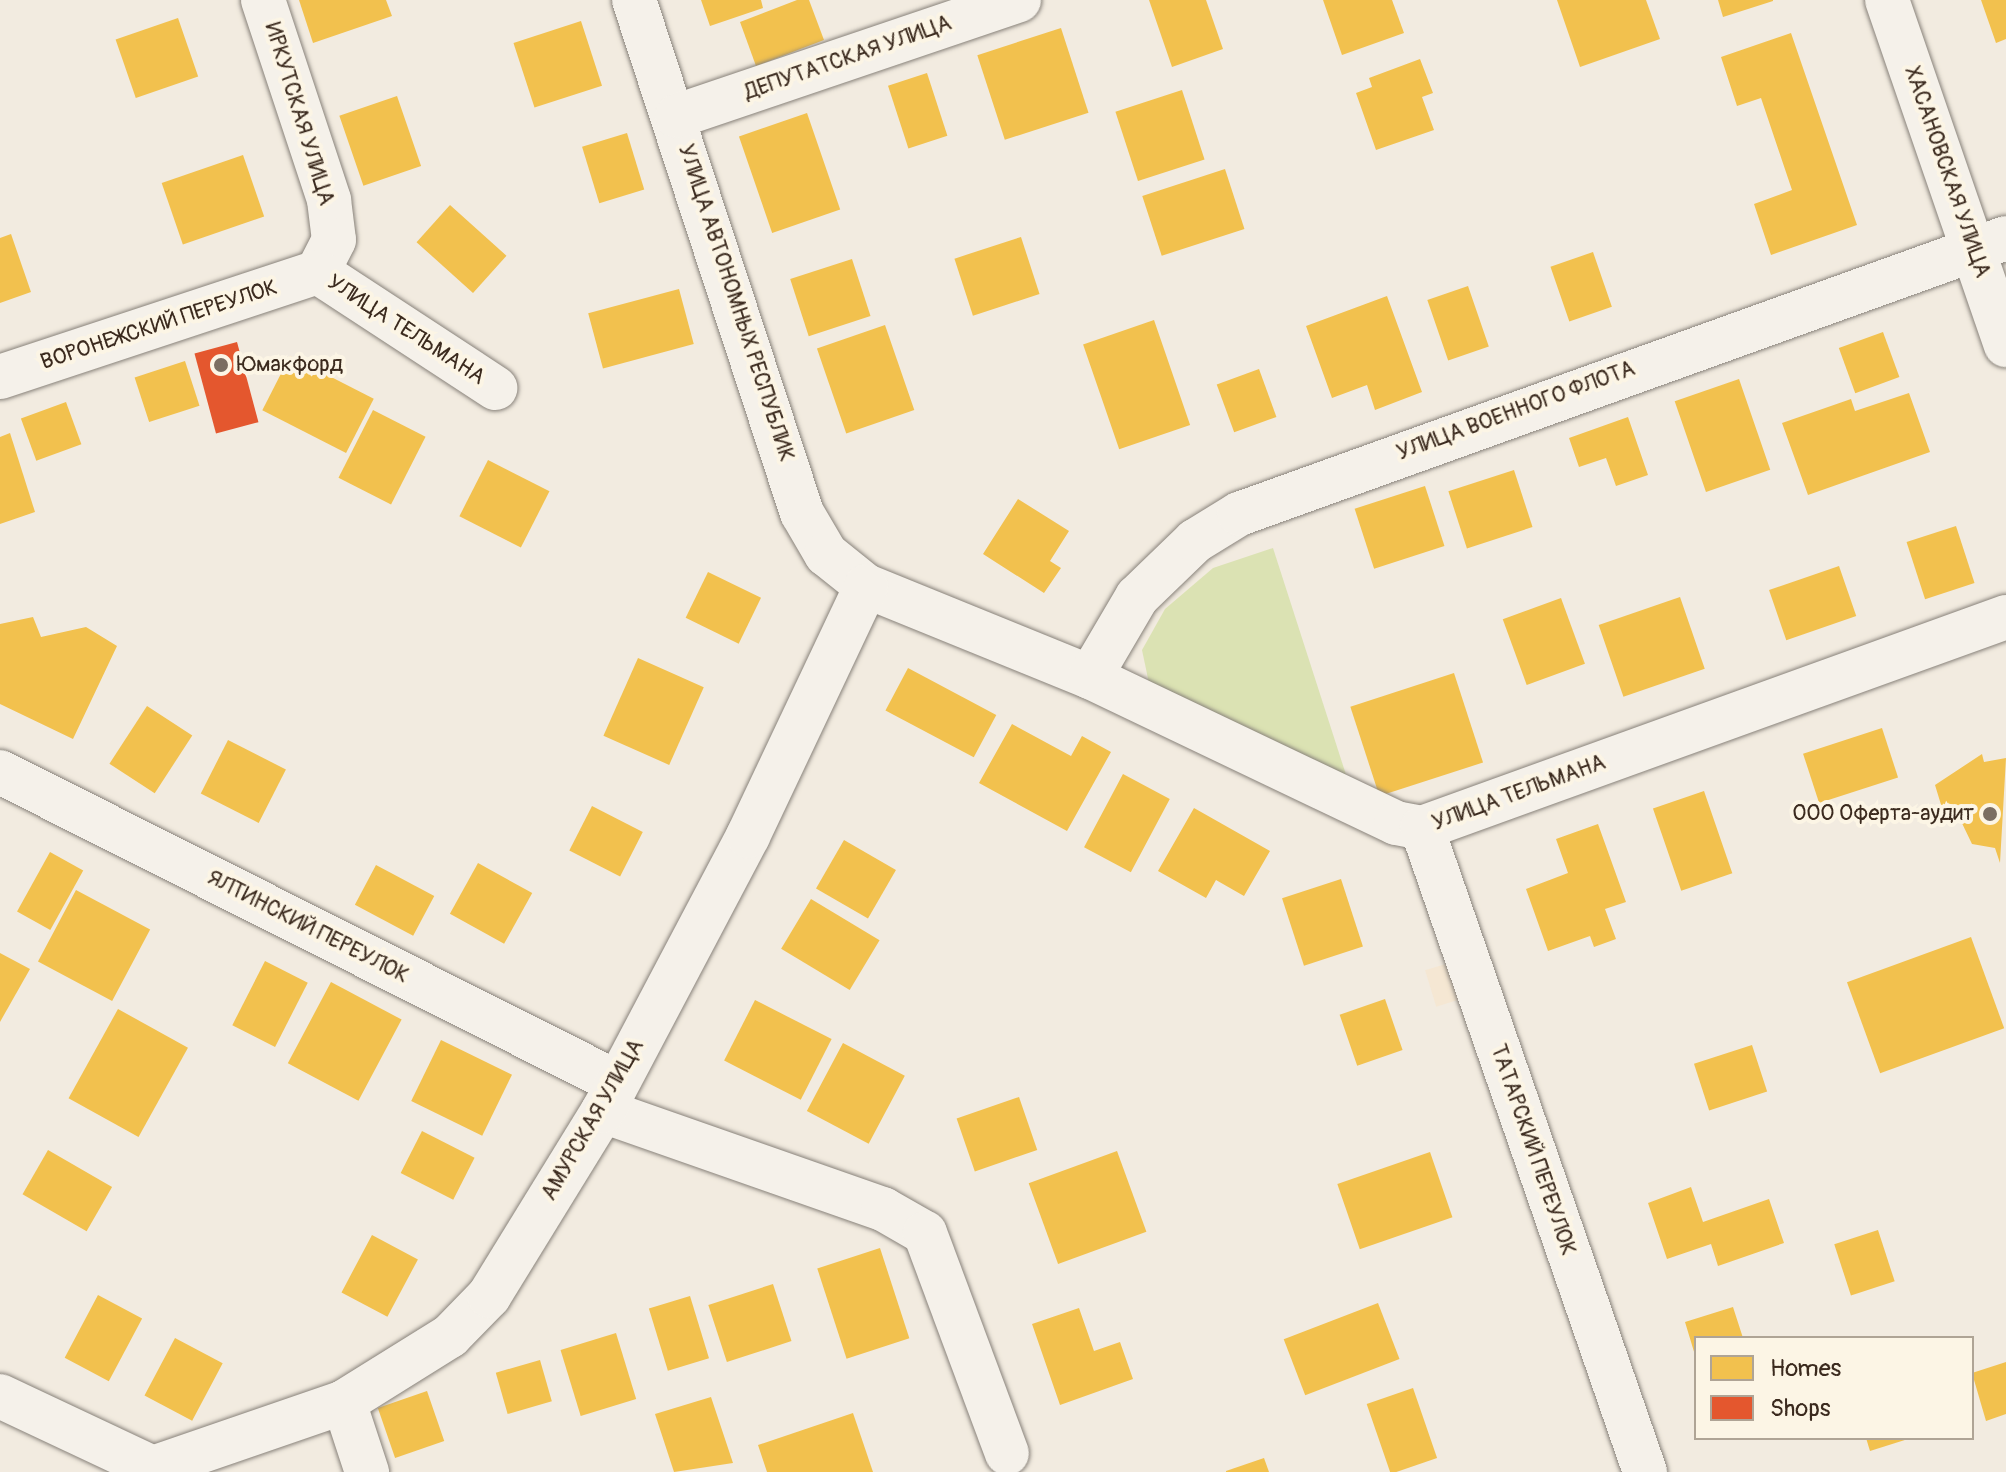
<!DOCTYPE html>
<html>
<head>
<meta charset="utf-8">
<style>
  body { margin:0 }
  #map { position:relative; width:2006px; height:1472px; overflow:hidden; background:#f2ebe0; font-family:Pangolin,sans-serif }
  div>[style] { position:absolute }
  .built>* { inset:0; background:#f5e7d3; transform-origin:0 0 }
  .green>* { inset:0; background:#dbe2b3 }
  .homes>* { inset:0; background:#f2c14e; transform-origin:0 0 }
  .shops>* { inset:0; background:#e4572e; transform-origin:0 0 }
  .roads { filter:drop-shadow(0 0 2px #88827a) drop-shadow(0 0 2px #88827a) }
  .minor>* { height:44px; margin:-22px; padding:0 22px; transform-origin:22px; border-radius:22px; background:#f5f1ea }
  .dots>* { width:22px; height:22px; translate:-50% -50%; box-sizing:border-box; border:4px solid #fcf5e5; border-radius:50% }
  span { translate:-50% -50%; white-space:nowrap; text-align:center; line-height:1.15; -webkit-text-stroke:8px #fcf5e5; paint-order:stroke }
  .street-label { font-size:22px; color:#3b2a1e }
  .poi-label { font-size:22px; color:#3b2a1e }
  .left { translate:0 -50%; text-align:left }
  .right { translate:-100% -50%; text-align:right }
  .legend { position:absolute; left:1694px; top:1336px; width:280px; height:104px; box-sizing:border-box; background:#fcf5e5; border:2px solid #afa495; margin:0; padding:10px 14px; list-style:none; font-size:24px; color:#3b2a1e }
  .legend li { display:flex; align-items:center; gap:16px; height:40px }
  .legend b { width:40px; border:2px solid #afa495 }
</style>
</head>
<body>
<div id="map">
  <div class="built">
    <i style="left:1449px;top:963px;width:38px;height:25px;rotate:73deg"></i>
  </div>
  <div class="green">
    <i style="clip-path:polygon(1273px 548px,1349px 784px,1150px 688px,1142px 650px,1165px 609px,1213px 568px)"></i>
  </div>
  <div class="homes">
    <i style="clip-path:polygon(299px 0,386px 0,392px 16px,313px 43px)"></i>
    <i style="clip-path:polygon(701px 0,761px 0,763px 8px,710px 26px)"></i>
    <i style="clip-path:polygon(797px 0,809px 0,824px 40px,756px 66px,740px 22px)"></i>
    <i style="clip-path:polygon(1149px 0,1206px 0,1223px 49px,1172px 67px)"></i>
    <i style="clip-path:polygon(1323px 0,1392px 0,1404px 33px,1342px 55px)"></i>
    <i style="clip-path:polygon(1557px 0,1646px 0,1660px 39px,1580px 67px)"></i>
    <i style="clip-path:polygon(1718px 0,1773px 0,1773px 1px,1723px 17px)"></i>
    <i style="clip-path:polygon(1981px 0,2006px 0,2006px 39px,1996px 43px)"></i>
    <i style="left:178px;top:18px;width:62px;height:66px;rotate:71deg"></i>
    <i style="left:581px;top:21px;width:68px;height:71px;rotate:72deg"></i>
    <i style="left:1061px;top:28px;width:89px;height:88px;rotate:72deg"></i>
    <i style="clip-path:polygon(1791px 33px,1857px 225px,1771px 255px,1754px 204px,1792px 190px,1761px 98px,1737px 106px,1721px 57px)"></i>
    <i style="clip-path:polygon(1420px 59px,1433px 93px,1422px 97px,1434px 130px,1376px 150px,1356px 93px,1372px 87px,1369px 78px)"></i>
    <i style="left:927px;top:73px;width:66px;height:41px;rotate:72deg"></i>
    <i style="left:1182px;top:90px;width:73px;height:70px;rotate:72deg"></i>
    <i style="left:397px;top:96px;width:74px;height:61px;rotate:71deg"></i>
    <i style="left:807px;top:113px;width:102px;height:72px;rotate:71deg"></i>
    <i style="left:627px;top:133px;width:59px;height:47px;rotate:73deg"></i>
    <i style="left:243px;top:155px;width:65px;height:86px;rotate:71deg"></i>
    <i style="left:1225px;top:169px;width:63px;height:87px;rotate:72deg"></i>
    <i style="left:450px;top:205px;width:76px;height:50px;rotate:42deg"></i>
    <i style="clip-path:polygon(11px 234px,31px 292px,0 303px,0 238px)"></i>
    <i style="left:1021px;top:237px;width:60px;height:70px;rotate:72deg"></i>
    <i style="left:1593px;top:252px;width:58px;height:45px;rotate:71deg"></i>
    <i style="left:852px;top:259px;width:60px;height:65px;rotate:72deg"></i>
    <i style="left:1468px;top:286px;width:64px;height:43px;rotate:71deg"></i>
    <i style="left:679px;top:289px;width:57px;height:94px;rotate:75deg"></i>
    <i style="clip-path:polygon(1387px 296px,1422px 392px,1375px 410px,1367px 385px,1332px 398px,1306px 326px)"></i>
    <i style="left:1154px;top:320px;width:111px;height:75px;rotate:71deg"></i>
    <i style="left:885px;top:325px;width:90px;height:72px;rotate:71deg"></i>
    <i style="left:1883px;top:332px;width:48px;height:47px;rotate:70deg"></i>
    <i style="left:290px;top:356px;width:94px;height:61px;rotate:27deg"></i>
    <i style="left:185px;top:361px;width:47px;height:53px;rotate:72deg"></i>
    <i style="left:1259px;top:369px;width:51px;height:45px;rotate:70deg"></i>
    <i style="left:1739px;top:379px;width:96px;height:68px;rotate:71deg"></i>
    <i style="clip-path:polygon(1909px 393px,1930px 452px,1808px 495px,1782px 423px,1851px 399px,1855px 411px)"></i>
    <i style="left:66px;top:402px;width:45px;height:48px;rotate:70deg"></i>
    <i style="left:373px;top:410px;width:59px;height:76px;rotate:27deg"></i>
    <i style="clip-path:polygon(1628px 417px,1648px 475px,1616px 486px,1606px 458px,1579px 467px,1569px 438px)"></i>
    <i style="clip-path:polygon(10px 433px,35px 512px,0 524px,0 437px)"></i>
    <i style="left:488px;top:460px;width:69px;height:63px;rotate:27deg"></i>
    <i style="left:1514px;top:470px;width:60px;height:69px;rotate:72deg"></i>
    <i style="left:1425px;top:486px;width:63px;height:74px;rotate:72deg"></i>
    <i style="clip-path:polygon(1018px 499px,1069px 531px,1050px 561px,1061px 568px,1044px 593px,983px 554px)"></i>
    <i style="left:1956px;top:526px;width:60px;height:52px;rotate:72deg"></i>
    <i style="left:1839px;top:566px;width:53px;height:74px;rotate:71deg"></i>
    <i style="left:708px;top:572px;width:59px;height:51px;rotate:26deg"></i>
    <i style="left:1680px;top:597px;width:76px;height:86px;rotate:71deg"></i>
    <i style="left:1561px;top:598px;width:70px;height:62px;rotate:70deg"></i>
    <i style="clip-path:polygon(33px 617px,41px 637px,86px 627px,117px 646px,73px 739px,0 704px,0 624px)"></i>
    <i style="left:638px;top:658px;width:72px;height:85px;rotate:24deg"></i>
    <i style="left:908px;top:668px;width:100px;height:48px;rotate:28deg"></i>
    <i style="left:1454px;top:673px;width:94px;height:109px;rotate:72deg"></i>
    <i style="left:147px;top:706px;width:54px;height:69px;rotate:33deg"></i>
    <i style="clip-path:polygon(1012px 724px,1071px 756px,1082px 736px,1111px 752px,1067px 831px,979px 783px)"></i>
    <i style="left:1882px;top:728px;width:52px;height:83px;rotate:72deg"></i>
    <i style="left:228px;top:740px;width:65px;height:60px;rotate:27deg"></i>
    <i style="clip-path:polygon(1982px 754px,1984px 762px,2006px 758px,2000px 863px,1995px 848px,1972px 844px,1959px 817px,1946px 821px,1935px 785px)"></i>
    <i style="left:1123px;top:774px;width:53px;height:83px;rotate:28deg"></i>
    <i style="left:1704px;top:791px;width:87px;height:54px;rotate:71deg"></i>
    <i style="left:592px;top:806px;width:57px;height:50px;rotate:27deg"></i>
    <i style="clip-path:polygon(1194px 808px,1270px 851px,1244px 896px,1216px 880px,1206px 898px,1158px 871px)"></i>
    <i style="clip-path:polygon(1598px 824px,1626px 902px,1605px 909px,1616px 939px,1594px 947px,1590px 936px,1548px 951px,1526px 889px,1568px 873px,1556px 839px)"></i>
    <i style="left:844px;top:840px;width:60px;height:56px;rotate:30deg"></i>
    <i style="left:50px;top:852px;width:38px;height:68px;rotate:29deg"></i>
    <i style="left:478px;top:863px;width:62px;height:58px;rotate:29deg"></i>
    <i style="left:376px;top:865px;width:66px;height:45px;rotate:28deg"></i>
    <i style="left:1341px;top:879px;width:71px;height:62px;rotate:72deg"></i>
    <i style="left:76px;top:890px;width:84px;height:81px;rotate:28deg"></i>
    <i style="left:811px;top:899px;width:80px;height:58px;rotate:31deg"></i>
    <i style="left:1971px;top:937px;width:97px;height:132px;rotate:70deg"></i>
    <i style="clip-path:polygon(0 953px,30px 969px,0 1022px)"></i>
    <i style="left:265px;top:961px;width:48px;height:72px;rotate:27deg"></i>
    <i style="left:331px;top:982px;width:80px;height:92px;rotate:28deg"></i>
    <i style="left:1385px;top:999px;width:54px;height:48px;rotate:71deg"></i>
    <i style="left:755px;top:1000px;width:86px;height:68px;rotate:27deg"></i>
    <i style="left:118px;top:1009px;width:80px;height:102px;rotate:29deg"></i>
    <i style="left:441px;top:1040px;width:79px;height:68px;rotate:26deg"></i>
    <i style="left:843px;top:1043px;width:70px;height:77px;rotate:28deg"></i>
    <i style="left:1752px;top:1045px;width:49px;height:61px;rotate:72deg"></i>
    <i style="left:1019px;top:1097px;width:56px;height:66px;rotate:71deg"></i>
    <i style="left:422px;top:1131px;width:59px;height:47px;rotate:27deg"></i>
    <i style="left:48px;top:1150px;width:74px;height:51px;rotate:30deg"></i>
    <i style="left:1117px;top:1151px;width:86px;height:94px;rotate:70deg"></i>
    <i style="left:1430px;top:1152px;width:69px;height:98px;rotate:71deg"></i>
    <i style="clip-path:polygon(1691px 1187px,1703px 1222px,1769px 1199px,1784px 1243px,1718px 1266px,1711px 1244px,1667px 1259px,1648px 1203px)"></i>
    <i style="left:1878px;top:1230px;width:54px;height:46px;rotate:72deg"></i>
    <i style="left:372px;top:1235px;width:52px;height:65px;rotate:28deg"></i>
    <i style="left:880px;top:1248px;width:95px;height:66px;rotate:72deg"></i>
    <i style="left:773px;top:1284px;width:60px;height:68px;rotate:72deg"></i>
    <i style="left:98px;top:1295px;width:50px;height:71px;rotate:28deg"></i>
    <i style="left:690px;top:1296px;width:65px;height:43px;rotate:73deg"></i>
    <i style="left:1378px;top:1303px;width:60px;height:101px;rotate:69deg"></i>
    <i style="clip-path:polygon(1733px 1307px,1743px 1338px,1696px 1338px,1695px 1355px,1685px 1322px)"></i>
    <i style="clip-path:polygon(1079px 1308px,1094px 1351px,1120px 1342px,1133px 1379px,1060px 1405px,1032px 1324px)"></i>
    <i style="left:616px;top:1333px;width:69px;height:58px;rotate:73deg"></i>
    <i style="left:175px;top:1338px;width:54px;height:65px;rotate:28deg"></i>
    <i style="left:540px;top:1360px;width:43px;height:46px;rotate:74deg"></i>
    <i style="clip-path:polygon(2006px 1362px,2006px 1414px,1986px 1421px,1972px 1373px)"></i>
    <i style="left:1413px;top:1388px;width:74px;height:49px;rotate:71deg"></i>
    <i style="left:427px;top:1391px;width:53px;height:52px;rotate:71deg"></i>
    <i style="clip-path:polygon(711px 1397px,733px 1463px,674px 1472px,655px 1414px)"></i>
    <i style="clip-path:polygon(853px 1413px,873px 1472px,767px 1472px,758px 1445px)"></i>
    <i style="clip-path:polygon(1866px 1438px,1908px 1438px,1908px 1439px,1870px 1451px)"></i>
    <i style="clip-path:polygon(1264px 1458px,1269px 1472px,1226px 1472px,1226px 1471px)"></i>
  </div>
  <div class="shops">
    <i style="left:237px;top:342px;width:83px;height:44px;rotate:75deg"></i>
  </div>
  <div class="roads">
    <div class="minor">
      <i style="left:263px;top:0;width:211px;rotate:71.7deg"></i>
      <i style="left:329px;top:200px;width:40px;rotate:82.9deg"></i>
      <i style="left:334px;top:240px;width:36px;rotate:117deg"></i>
      <i style="left:634px;top:0;width:540px;rotate:71.87deg"></i>
      <i style="left:802px;top:513px;width:48px;rotate:59.7deg"></i>
      <i style="left:826px;top:554px;width:51px;rotate:38.7deg"></i>
      <i style="left:866px;top:586px;width:242px;rotate:22.1deg"></i>
      <i style="left:1090px;top:677px;width:339px;rotate:25.5deg"></i>
      <i style="left:1396px;top:823px;width:26px;rotate:11deg"></i>
      <i style="left:1422px;top:828px;width:621px;rotate:-19.86deg"></i>
      <i style="left:1887px;top:0;width:365px;rotate:71deg"></i>
      <i style="left:677px;top:116px;width:361px;rotate:-18.7deg"></i>
      <i style="left:318px;top:272px;width:212px;rotate:33.2deg"></i>
      <i style="left:0;top:377px;width:335px;rotate:-18.3deg"></i>
      <i style="left:1090px;top:677px;width:93px;rotate:-59.6deg"></i>
      <i style="left:1137px;top:597px;width:81px;rotate:-44deg"></i>
      <i style="left:1195px;top:541px;width:52px;rotate:-31.5deg"></i>
      <i style="left:1239px;top:514px;width:815px;rotate:-19.79deg"></i>
      <i style="left:0;top:772px;width:690px;rotate:26.71deg"></i>
      <i style="left:1422px;top:828px;width:682px;rotate:70.9deg"></i>
      <i style="left:603px;top:1111px;width:297px;rotate:19.3deg"></i>
      <i style="left:883px;top:1209px;width:48px;rotate:29.7deg"></i>
      <i style="left:925px;top:1233px;width:235px;rotate:69.6deg"></i>
      <i style="left:0;top:1396px;width:169px;rotate:25.2deg"></i>
      <i style="left:344px;top:1402px;width:74px;rotate:71.8deg"></i>
      <i style="left:141px;top:1472px;width:215px;rotate:-19deg"></i>
      <i style="left:344px;top:1402px;width:125px;rotate:-31.9deg"></i>
      <i style="left:450px;top:1336px;width:56px;rotate:-45.7deg"></i>
      <i style="left:489px;top:1296px;width:217px;rotate:-58.4deg"></i>
      <i style="left:603px;top:1111px;width:311px;rotate:-62.2deg"></i>
      <i style="left:748px;top:836px;width:276px;rotate:-64.7deg"></i>
    </div>
  </div>
  <div class="dots">
    <i style="left:221px;top:365px;background:#7b6e62"></i>
    <i style="left:1990px;top:814px;background:#7b6e62"></i>
  </div>
  <div class="street-label">
    <span style="left:848px;top:58px;rotate:-19deg">ДЕПУТАТСКАЯ УЛИЦА</span>
    <span style="left:299px;top:114px;rotate:73deg">ИРКУТСКАЯ УЛИЦА</span>
    <span style="left:1947px;top:172px;rotate:71deg">ХАСАНОВСКАЯ УЛИЦА</span>
    <span style="left:736px;top:303px;rotate:72deg">УЛИЦА АВТОНОМНЫХ РЕСПУБЛИК</span>
    <span style="left:159px;top:325px;rotate:-18deg">ВОРОНЕЖСКИЙ ПЕРЕУЛОК</span>
    <span style="left:406px;top:330px;rotate:33deg">УЛИЦА ТЕЛЬМАНА</span>
    <span style="left:1516px;top:411px;rotate:-20deg">УЛИЦА ВОЕННОГО ФЛОТА</span>
    <span style="left:1519px;top:793px;rotate:-20deg">УЛИЦА ТЕЛЬМАНА</span>
    <span style="left:308px;top:927px;rotate:27deg">ЯЛТИНСКИЙ ПЕРЕУЛОК</span>
    <span style="left:593px;top:1120px;rotate:-60deg">АМУРСКАЯ УЛИЦА</span>
    <span style="left:1533px;top:1150px;rotate:71deg">ТАТАРСКИЙ ПЕРЕУЛОК</span>
  </div>
  <div class="poi-label">
    <span class="left" style="left:237px;top:365px">Юмакфорд</span>
    <span class="right" style="left:1974px;top:814px">ООО Оферта-аудит</span>
  </div>
  <ul class="legend">
  <li><b style="height:22px;background:#f2c14e"></b>Homes</li>
  <li><b style="height:22px;background:#e4572e"></b>Shops</li>
  </ul>
</div>
</body>
</html>
